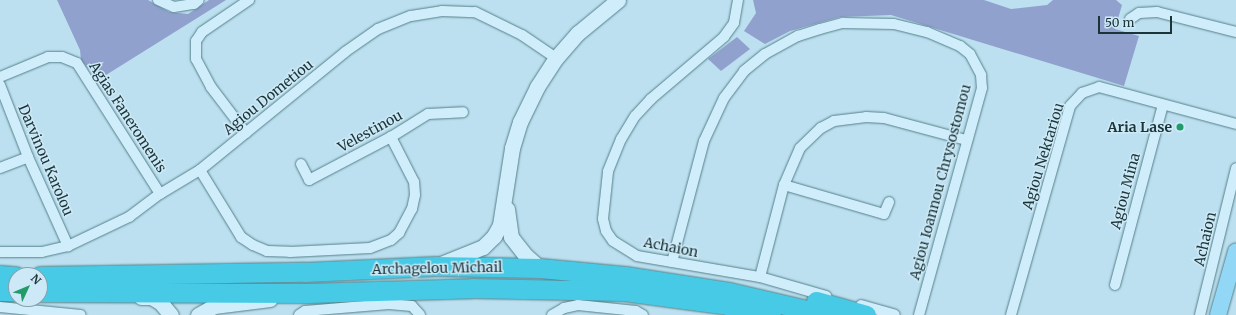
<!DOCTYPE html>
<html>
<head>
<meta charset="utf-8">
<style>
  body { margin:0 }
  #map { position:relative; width:1236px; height:315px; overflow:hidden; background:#bde0f0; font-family:Merriweather,serif }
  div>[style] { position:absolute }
  .green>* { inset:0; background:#91a1ce }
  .roads { filter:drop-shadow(0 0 1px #558189) drop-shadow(0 0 1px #558189) }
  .street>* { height:10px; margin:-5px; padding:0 5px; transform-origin:5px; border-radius:5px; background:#d0edfb }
  .secondary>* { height:15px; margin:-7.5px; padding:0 7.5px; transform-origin:7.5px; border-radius:7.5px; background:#d0edfb }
  .primary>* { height:16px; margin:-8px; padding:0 8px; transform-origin:8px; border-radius:8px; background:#92d8f6 }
  .highway>* { height:19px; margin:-9.5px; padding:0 9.5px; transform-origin:9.5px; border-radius:9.5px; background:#47cae6 }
  .dots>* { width:11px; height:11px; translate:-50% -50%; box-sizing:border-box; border:2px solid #cde9f7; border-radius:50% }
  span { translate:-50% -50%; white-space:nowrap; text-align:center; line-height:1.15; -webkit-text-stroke:3px #cde9f7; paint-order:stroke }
  .street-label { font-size:14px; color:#1b3437 }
  .poi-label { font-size:14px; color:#1b3437; font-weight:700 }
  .right { translate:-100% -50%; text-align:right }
  .north { position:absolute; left:8px; top:267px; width:40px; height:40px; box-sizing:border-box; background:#cde9f7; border:1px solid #86a1aa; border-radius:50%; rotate:46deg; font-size:11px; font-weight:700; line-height:16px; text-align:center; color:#1b3437 }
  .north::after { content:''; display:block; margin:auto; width:14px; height:18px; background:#229b6b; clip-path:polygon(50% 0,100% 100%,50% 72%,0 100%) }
  .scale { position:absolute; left:1098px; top:16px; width:74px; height:18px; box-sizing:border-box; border:2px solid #1b3437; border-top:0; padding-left:5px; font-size:12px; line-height:14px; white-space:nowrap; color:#1b3437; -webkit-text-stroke:3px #cde9f7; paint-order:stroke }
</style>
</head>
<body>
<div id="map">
  <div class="green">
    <i style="clip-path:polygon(57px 0,148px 0,169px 12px,188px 14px,209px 0,226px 0,98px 80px,81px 60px,80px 50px)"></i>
    <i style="clip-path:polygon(753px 0,984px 0,1011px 9px,1047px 5px,1053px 0,1116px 0,1122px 5px,1115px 29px,1139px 36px,1124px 86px,891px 15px,840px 17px,790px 31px,765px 44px,744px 31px,756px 13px)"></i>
    <i style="clip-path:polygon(737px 37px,750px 49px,721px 71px,708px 59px)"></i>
  </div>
  <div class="roads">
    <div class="street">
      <i style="left:158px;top:0;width:17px;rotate:24deg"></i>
      <i style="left:174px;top:7px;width:20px;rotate:-9deg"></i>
      <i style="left:194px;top:4px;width:6px;rotate:-39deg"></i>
      <i style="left:738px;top:0;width:23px;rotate:100deg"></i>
      <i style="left:734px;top:23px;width:17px;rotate:126deg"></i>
      <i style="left:724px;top:37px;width:96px;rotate:139.7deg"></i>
      <i style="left:651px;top:99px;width:23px;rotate:133deg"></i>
      <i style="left:635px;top:116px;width:27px;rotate:121deg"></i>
      <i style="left:621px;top:139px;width:35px;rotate:112deg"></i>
      <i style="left:608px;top:172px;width:47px;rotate:96.1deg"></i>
      <i style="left:603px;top:219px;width:12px;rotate:76deg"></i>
      <i style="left:606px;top:231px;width:12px;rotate:55deg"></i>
      <i style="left:613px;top:241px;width:28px;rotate:32deg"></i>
      <i style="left:637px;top:256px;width:125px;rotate:9.7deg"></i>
      <i style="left:760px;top:277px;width:69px;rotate:16.1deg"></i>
      <i style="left:1130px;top:19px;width:11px;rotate:-34deg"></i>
      <i style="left:1139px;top:13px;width:18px;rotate:-3deg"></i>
      <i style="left:1157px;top:12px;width:81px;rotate:14.2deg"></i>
      <i style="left:0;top:77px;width:52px;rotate:-22.6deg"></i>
      <i style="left:48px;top:57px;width:14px"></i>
      <i style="left:62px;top:57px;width:16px;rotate:22deg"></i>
      <i style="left:77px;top:63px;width:155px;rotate:57.6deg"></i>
      <i style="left:0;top:85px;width:77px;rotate:68.7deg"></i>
      <i style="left:28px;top:157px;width:98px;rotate:65.8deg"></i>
      <i style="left:246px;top:133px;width:58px;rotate:-127.3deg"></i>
      <i style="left:211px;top:87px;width:32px;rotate:-118deg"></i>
      <i style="left:196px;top:59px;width:18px;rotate:-90deg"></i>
      <i style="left:196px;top:41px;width:11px;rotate:-56deg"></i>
      <i style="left:202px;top:32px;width:57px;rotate:-34.2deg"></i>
      <i style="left:301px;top:164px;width:18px;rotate:63deg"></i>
      <i style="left:309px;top:180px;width:93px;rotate:-27.7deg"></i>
      <i style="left:391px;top:137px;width:44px;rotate:-31.9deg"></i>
      <i style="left:428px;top:114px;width:35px;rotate:-3deg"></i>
      <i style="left:0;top:168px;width:30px;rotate:-21deg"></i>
      <i style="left:200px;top:170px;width:79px;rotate:58.5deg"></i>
      <i style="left:241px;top:237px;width:14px;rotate:34deg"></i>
      <i style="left:253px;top:245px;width:15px;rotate:23deg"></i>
      <i style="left:267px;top:251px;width:23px;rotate:2deg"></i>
      <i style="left:290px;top:252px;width:80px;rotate:-2.9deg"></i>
      <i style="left:370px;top:248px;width:22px;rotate:-21deg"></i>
      <i style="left:391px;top:240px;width:11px;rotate:-41deg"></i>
      <i style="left:399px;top:233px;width:27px;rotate:-62deg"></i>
      <i style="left:412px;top:209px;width:14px;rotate:-78deg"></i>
      <i style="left:415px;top:195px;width:13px;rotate:-94deg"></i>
      <i style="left:414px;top:182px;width:51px;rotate:-117.1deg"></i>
      <i style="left:784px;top:185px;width:104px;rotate:16.2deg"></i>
      <i style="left:884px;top:214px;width:13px;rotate:-67deg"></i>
      <i style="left:0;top:252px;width:42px"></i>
      <i style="left:42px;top:252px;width:27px;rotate:-13deg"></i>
      <i style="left:68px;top:246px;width:68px;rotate:-25.4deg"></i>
      <i style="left:129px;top:217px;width:39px;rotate:-37deg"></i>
      <i style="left:160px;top:194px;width:47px;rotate:-31deg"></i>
      <i style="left:200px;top:170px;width:187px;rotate:-39.1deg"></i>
      <i style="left:345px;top:52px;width:40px;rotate:-34.9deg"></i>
      <i style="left:378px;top:29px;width:35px;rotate:-22deg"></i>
      <i style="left:411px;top:16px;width:31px;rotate:-9deg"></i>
      <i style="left:442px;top:11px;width:33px;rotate:2deg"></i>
      <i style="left:475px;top:12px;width:52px;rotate:26.1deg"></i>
      <i style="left:522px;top:35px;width:41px;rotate:34.1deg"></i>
      <i style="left:672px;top:262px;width:125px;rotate:-75.2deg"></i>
      <i style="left:704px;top:141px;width:47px;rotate:-65.1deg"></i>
      <i style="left:724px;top:98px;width:34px;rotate:-53deg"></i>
      <i style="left:744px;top:71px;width:27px;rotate:-39deg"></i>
      <i style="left:765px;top:54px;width:38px;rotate:-29deg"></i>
      <i style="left:798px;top:36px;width:23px;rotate:-18deg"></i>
      <i style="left:820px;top:29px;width:24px;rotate:-15deg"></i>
      <i style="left:843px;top:23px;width:51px;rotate:1.1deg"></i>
      <i style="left:894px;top:24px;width:34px;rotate:14deg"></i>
      <i style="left:927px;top:32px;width:36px;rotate:23deg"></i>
      <i style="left:960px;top:46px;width:13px;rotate:39deg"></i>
      <i style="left:970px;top:54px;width:24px;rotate:62deg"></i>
      <i style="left:981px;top:75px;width:13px;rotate:86deg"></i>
      <i style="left:982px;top:88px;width:236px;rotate:105.5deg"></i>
      <i style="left:760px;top:277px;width:95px;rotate:-75.4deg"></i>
      <i style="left:784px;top:185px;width:40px;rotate:-66.6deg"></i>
      <i style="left:800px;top:148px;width:29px;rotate:-44deg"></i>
      <i style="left:821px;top:128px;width:15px;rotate:-28deg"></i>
      <i style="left:834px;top:121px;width:32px;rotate:-7deg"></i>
      <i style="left:866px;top:117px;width:18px;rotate:3deg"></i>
      <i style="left:884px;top:118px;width:85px;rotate:15deg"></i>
      <i style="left:1115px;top:285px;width:186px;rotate:-75.1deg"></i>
      <i style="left:861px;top:305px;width:35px;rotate:16deg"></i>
      <i style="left:0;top:307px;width:81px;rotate:5.6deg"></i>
      <i style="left:299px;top:315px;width:7px;rotate:-34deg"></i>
      <i style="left:305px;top:311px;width:84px;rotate:-4.8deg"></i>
      <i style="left:389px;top:304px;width:23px;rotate:5deg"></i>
      <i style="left:412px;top:306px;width:12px;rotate:48deg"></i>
      <i style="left:552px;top:315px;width:14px;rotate:-30deg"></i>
      <i style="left:564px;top:308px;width:14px;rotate:-12deg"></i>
      <i style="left:578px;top:305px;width:58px;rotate:5.9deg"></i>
      <i style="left:636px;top:311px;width:8px;rotate:30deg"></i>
      <i style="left:1011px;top:315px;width:217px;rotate:-74.2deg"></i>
      <i style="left:1070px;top:106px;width:18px;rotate:-47deg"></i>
      <i style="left:1082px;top:93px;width:18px;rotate:-19deg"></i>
      <i style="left:1099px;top:87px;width:142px;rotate:15.1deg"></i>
      <i style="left:1200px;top:315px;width:151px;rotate:-76.2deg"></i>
    </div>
    <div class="secondary">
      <i style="left:507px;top:209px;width:28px;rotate:82deg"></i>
      <i style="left:511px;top:237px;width:24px;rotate:52deg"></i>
      <i style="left:526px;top:256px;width:18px;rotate:41deg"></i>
      <i style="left:441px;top:264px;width:45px;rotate:-22deg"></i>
      <i style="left:483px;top:247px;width:16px;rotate:-45deg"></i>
      <i style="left:494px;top:236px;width:13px;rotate:-61deg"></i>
      <i style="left:500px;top:225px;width:78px;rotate:-81.1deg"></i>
      <i style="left:512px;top:148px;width:27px;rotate:-73deg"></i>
      <i style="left:520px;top:122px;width:39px;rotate:-64deg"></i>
      <i style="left:537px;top:87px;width:35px;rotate:-57deg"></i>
      <i style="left:556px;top:58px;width:33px;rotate:-49deg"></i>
      <i style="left:578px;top:33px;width:52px;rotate:-39.5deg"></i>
      <i style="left:141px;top:297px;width:10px"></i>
      <i style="left:151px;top:297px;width:10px;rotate:29deg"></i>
      <i style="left:160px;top:302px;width:17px;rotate:50deg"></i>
      <i style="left:198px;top:315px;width:18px;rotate:-29deg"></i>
      <i style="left:214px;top:306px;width:56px;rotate:-7.1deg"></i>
    </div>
    <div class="primary">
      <i style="left:1218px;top:315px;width:66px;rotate:-74.1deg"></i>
    </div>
    <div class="highway">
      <i style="left:0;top:275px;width:16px;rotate:4deg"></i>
      <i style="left:40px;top:276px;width:265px;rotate:-0.9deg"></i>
      <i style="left:305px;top:272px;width:131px;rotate:-2.6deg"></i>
      <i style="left:436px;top:266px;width:104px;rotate:1.1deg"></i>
      <i style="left:540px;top:268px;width:85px;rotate:5.4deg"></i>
      <i style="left:625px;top:276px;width:105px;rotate:8.7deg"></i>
      <i style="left:729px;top:292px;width:103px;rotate:13deg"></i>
      <i style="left:0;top:291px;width:16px"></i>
      <i style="left:40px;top:292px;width:268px;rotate:0.2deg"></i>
      <i style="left:308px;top:293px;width:164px;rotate:-1.7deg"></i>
      <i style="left:472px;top:288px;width:152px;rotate:1.1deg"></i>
      <i style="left:624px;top:291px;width:104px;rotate:7.7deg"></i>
      <i style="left:727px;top:305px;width:45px;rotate:12.8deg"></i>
      <i style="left:816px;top:301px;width:52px;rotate:15.6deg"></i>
    </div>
  </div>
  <div class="dots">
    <i style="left:1180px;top:127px;background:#229b6b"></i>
  </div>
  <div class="street-label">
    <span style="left:268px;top:97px;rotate:-39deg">Agiou Dometiou</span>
    <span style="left:128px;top:117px;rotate:57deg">Agias Faneromenis</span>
    <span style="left:370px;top:131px;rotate:-29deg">Velestinou</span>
    <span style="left:1043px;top:156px;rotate:-73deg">Agiou Nektariou</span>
    <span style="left:46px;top:160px;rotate:67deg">Darvinou Karolou</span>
    <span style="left:940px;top:182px;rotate:-75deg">Agiou Ioannou Chrysostomou</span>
    <span style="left:1125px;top:191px;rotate:-75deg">Agiou Mina</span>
    <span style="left:1205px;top:239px;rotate:-77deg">Achaion</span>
    <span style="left:671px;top:247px;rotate:11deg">Achaion</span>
    <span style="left:437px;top:268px;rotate:-1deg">Archagelou Michail</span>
  </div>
  <div class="poi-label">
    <span class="right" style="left:1172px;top:127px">Aria Lase</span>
  </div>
  <div class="north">N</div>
  <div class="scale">50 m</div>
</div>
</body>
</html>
